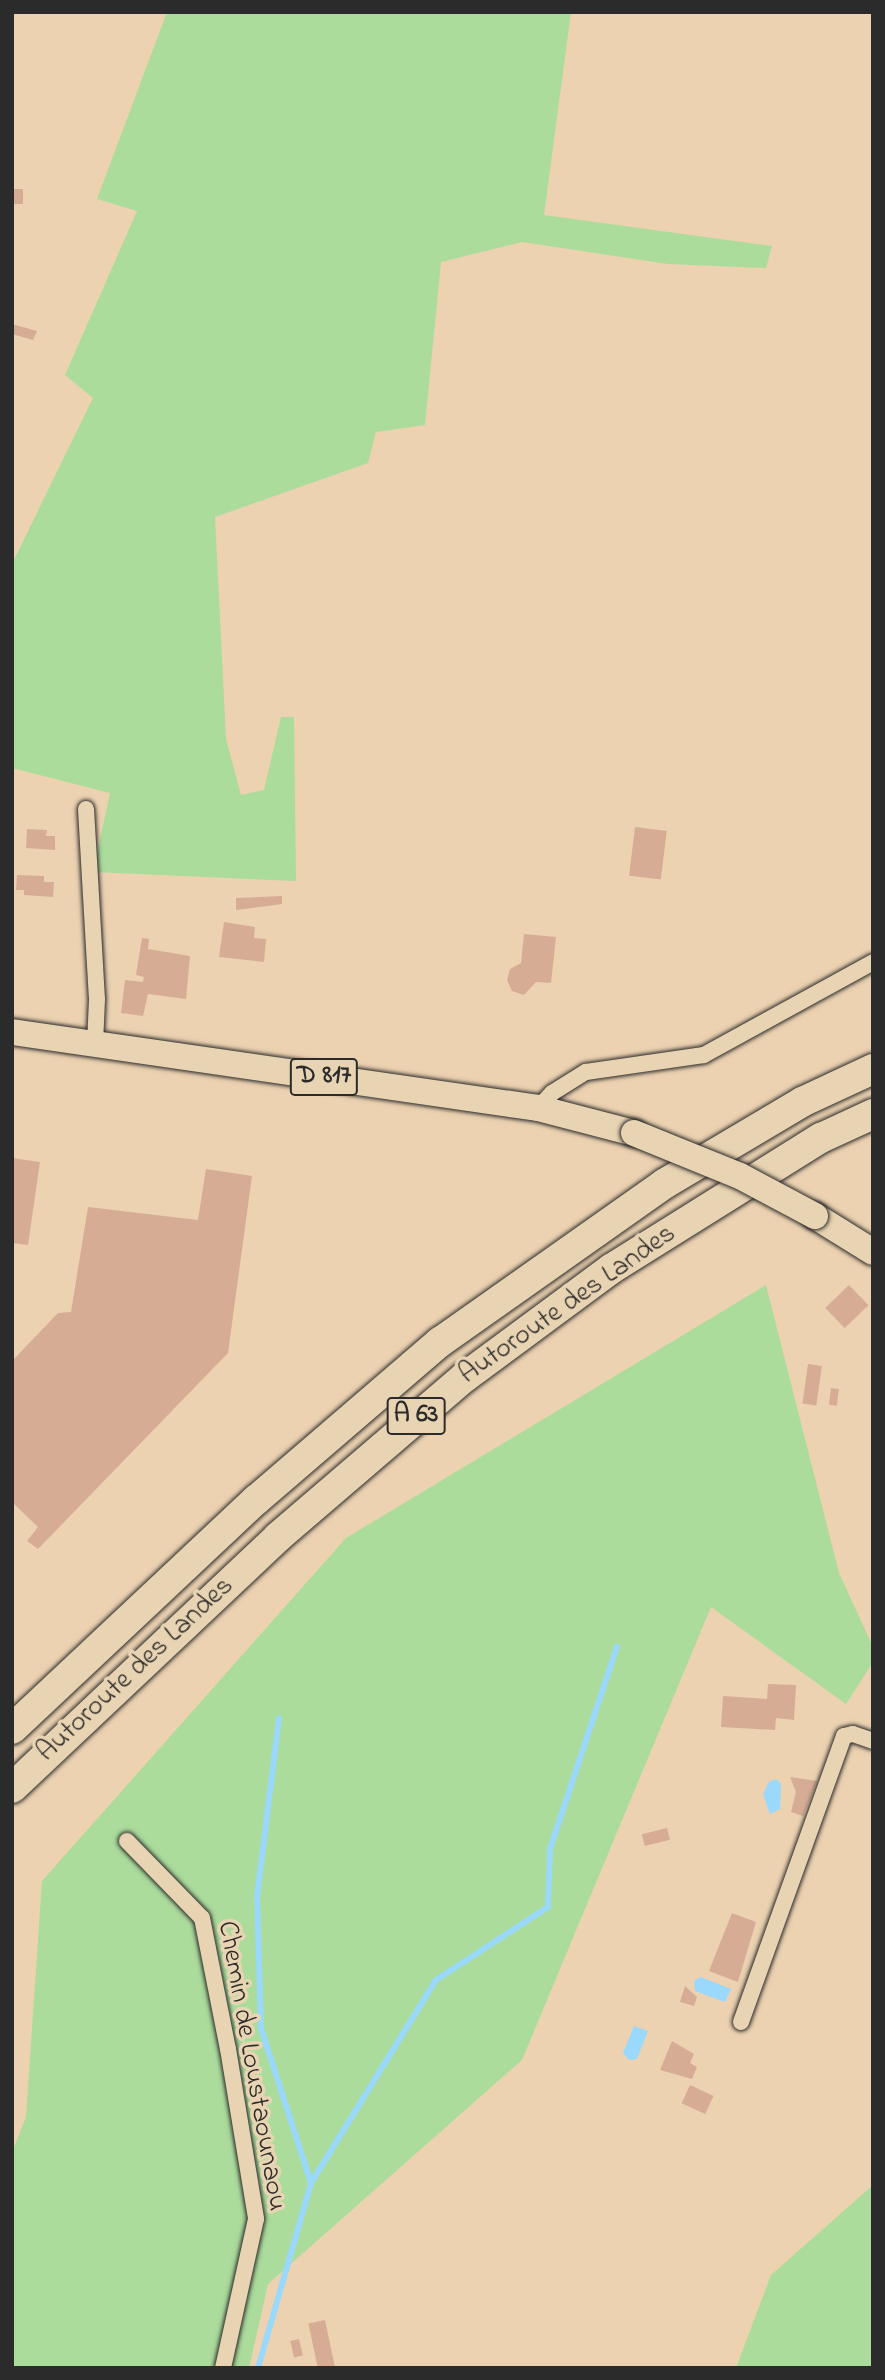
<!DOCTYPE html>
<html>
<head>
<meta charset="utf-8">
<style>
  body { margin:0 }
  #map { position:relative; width:885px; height:2380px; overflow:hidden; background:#ecd2b1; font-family:"Indie Flower",sans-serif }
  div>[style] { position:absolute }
  .green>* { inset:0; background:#abdc9c }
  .water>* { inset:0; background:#9ad9fb }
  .stream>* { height:6px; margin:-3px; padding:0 3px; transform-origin:3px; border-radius:3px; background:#9ad9fb }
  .building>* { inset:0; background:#d6ac95; transform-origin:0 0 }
  .roads { filter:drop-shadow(0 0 2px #2b2b2b) drop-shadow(0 0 2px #2b2b2b) }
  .street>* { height:16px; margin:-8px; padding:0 8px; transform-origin:8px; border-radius:8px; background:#e8d4b2 }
  .primary>* { height:26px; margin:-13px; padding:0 13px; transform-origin:13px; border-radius:13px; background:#e8d4b2 }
  .highway>* { height:30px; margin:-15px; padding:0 15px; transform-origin:15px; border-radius:15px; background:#e8d4b2 }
  .bridges { filter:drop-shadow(0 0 2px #2b2b2b) drop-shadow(0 0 2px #2b2b2b) }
  .primary-bridge>* { height:26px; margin:-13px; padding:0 13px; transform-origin:13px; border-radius:13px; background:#e8d4b2 }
  span { translate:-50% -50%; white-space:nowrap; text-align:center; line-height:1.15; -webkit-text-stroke:7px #e8d4b2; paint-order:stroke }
  .shield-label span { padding:2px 5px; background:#e8d4b2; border:2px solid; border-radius:5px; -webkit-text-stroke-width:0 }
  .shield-label { font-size:26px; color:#2b2b2b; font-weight:700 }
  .street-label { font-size:28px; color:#2b2b2b }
  .frame { position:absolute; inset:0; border:14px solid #2b2b2b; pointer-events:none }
</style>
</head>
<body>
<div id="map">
  <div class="green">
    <i style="clip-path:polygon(167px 12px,571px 12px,544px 215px,772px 246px,766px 268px,668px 264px,522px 242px,441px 262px,425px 425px,376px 432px,368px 463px,215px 517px,226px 739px,241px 795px,264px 790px,281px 717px,294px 717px,296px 881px,93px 872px,110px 793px,12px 768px,12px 564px,93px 398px,65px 375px,137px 211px,97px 199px)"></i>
    <i style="clip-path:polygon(766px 1285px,839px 1573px,873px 1647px,873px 1662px,846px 1704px,711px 1607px,522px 2060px,268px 2284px,249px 2368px,12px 2368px,12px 2152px,26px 2117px,42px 1881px,346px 1538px)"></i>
    <i style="clip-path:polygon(873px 2185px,873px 2368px,736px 2368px,771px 2275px)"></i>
  </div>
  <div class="water">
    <i style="clip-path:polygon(776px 1779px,781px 1784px,780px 1809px,770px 1814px,763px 1794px,769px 1782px)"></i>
    <i style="clip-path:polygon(701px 1977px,731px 1989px,725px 2002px,695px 1991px,694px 1981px)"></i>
    <i style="clip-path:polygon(634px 2026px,648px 2031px,637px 2059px,629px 2060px,623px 2053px)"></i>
  </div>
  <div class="stream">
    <i style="left:311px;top:2183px;width:238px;rotate:-58.4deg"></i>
    <i style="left:436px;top:1980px;width:134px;rotate:-33.1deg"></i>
    <i style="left:548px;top:1907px;width:58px;rotate:-88deg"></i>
    <i style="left:550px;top:1849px;width:213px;rotate:-71.7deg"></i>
    <i style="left:258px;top:2368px;width:192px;rotate:-74deg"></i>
    <i style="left:311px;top:2183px;width:163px;rotate:-107.9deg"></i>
    <i style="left:261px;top:2028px;width:131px;rotate:-91.7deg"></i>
    <i style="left:257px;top:1897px;width:180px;rotate:-83deg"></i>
  </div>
  <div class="building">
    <i style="left:12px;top:189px;width:11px;height:15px"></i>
    <i style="clip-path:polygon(12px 324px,37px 331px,33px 340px,12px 334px)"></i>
    <i style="left:635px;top:827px;width:32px;height:49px;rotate:7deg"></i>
    <i style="clip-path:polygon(27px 829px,47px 830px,46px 836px,55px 836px,55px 850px,26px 848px)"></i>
    <i style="clip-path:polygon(17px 875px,44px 876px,44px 882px,54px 882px,53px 897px,24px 895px,24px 890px,16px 890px)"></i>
    <i style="clip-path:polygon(282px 896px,282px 904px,236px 910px,236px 898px)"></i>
    <i style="clip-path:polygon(224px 922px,255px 927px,254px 938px,266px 939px,264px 962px,219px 957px)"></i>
    <i style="clip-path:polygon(524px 934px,556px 937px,551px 983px,536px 982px,524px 995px,512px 991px,507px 980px,510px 969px,521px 963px)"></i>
    <i style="clip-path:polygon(142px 938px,149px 939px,148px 949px,190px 956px,186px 999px,148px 994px,143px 1016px,121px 1013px,125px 980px,143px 982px,144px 977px,136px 975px)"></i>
    <i style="clip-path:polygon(12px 1158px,40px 1162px,28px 1245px,12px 1243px)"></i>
    <i style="clip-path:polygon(206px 1169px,252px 1176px,228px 1353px,38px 1549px,27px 1541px,38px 1527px,12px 1502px,12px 1361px,58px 1313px,71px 1312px,88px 1207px,198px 1220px)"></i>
    <i style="left:849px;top:1285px;width:28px;height:33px;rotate:46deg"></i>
    <i style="left:808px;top:1364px;width:14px;height:40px;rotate:8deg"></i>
    <i style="left:831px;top:1388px;width:8px;height:17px;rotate:7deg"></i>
    <i style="clip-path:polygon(768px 1684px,796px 1685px,794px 1720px,776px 1718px,775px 1730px,721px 1727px,723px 1696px,767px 1699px)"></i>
    <i style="clip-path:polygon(790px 1777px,817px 1781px,803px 1816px,791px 1812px,796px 1792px)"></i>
    <i style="left:667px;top:1828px;width:12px;height:26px;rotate:76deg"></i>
    <i style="clip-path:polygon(732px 1913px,756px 1922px,738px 1982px,709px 1971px)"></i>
    <i style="clip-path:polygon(685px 1986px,697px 1997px,694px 2006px,680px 2002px)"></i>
    <i style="clip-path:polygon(672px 2041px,694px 2054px,690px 2063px,697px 2067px,692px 2079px,660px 2070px)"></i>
    <i style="left:690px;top:2085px;width:26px;height:20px;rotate:25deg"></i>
    <i style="left:325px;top:2320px;width:49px;height:17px;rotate:78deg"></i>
    <i style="left:299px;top:2339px;width:17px;height:9px;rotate:77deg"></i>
  </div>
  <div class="roads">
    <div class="street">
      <i style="left:86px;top:809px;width:190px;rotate:86.7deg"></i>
      <i style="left:97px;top:999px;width:45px;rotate:92.5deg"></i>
      <i style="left:538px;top:1108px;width:21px;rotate:-47deg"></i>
      <i style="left:552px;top:1093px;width:40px;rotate:-32deg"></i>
      <i style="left:586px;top:1072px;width:119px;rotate:-8.2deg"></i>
      <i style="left:704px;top:1055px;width:193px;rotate:-28.8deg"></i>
      <i style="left:127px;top:1841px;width:107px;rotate:45.8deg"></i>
      <i style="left:202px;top:1918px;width:134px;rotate:78.8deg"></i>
      <i style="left:228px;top:2049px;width:172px;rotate:80.6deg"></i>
      <i style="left:256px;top:2219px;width:153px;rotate:102.5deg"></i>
      <i style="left:741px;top:2022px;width:304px;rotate:-70.2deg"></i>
      <i style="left:844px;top:1736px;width:9px;rotate:-13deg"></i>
      <i style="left:853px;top:1734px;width:21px;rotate:19deg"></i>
    </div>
    <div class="primary">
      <i style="left:12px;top:1032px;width:531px;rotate:8.22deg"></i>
      <i style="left:538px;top:1108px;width:99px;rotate:14.6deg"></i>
      <i style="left:815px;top:1216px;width:68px;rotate:31.8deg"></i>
    </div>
    <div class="highway">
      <i style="left:12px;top:1729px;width:335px;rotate:-43.2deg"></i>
      <i style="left:256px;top:1500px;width:243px;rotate:-40.7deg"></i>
      <i style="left:440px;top:1342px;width:274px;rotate:-35.2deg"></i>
      <i style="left:664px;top:1184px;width:161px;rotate:-30.7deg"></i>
      <i style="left:802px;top:1102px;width:78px;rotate:-24.9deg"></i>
      <i style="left:12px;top:1788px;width:366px;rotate:-43.3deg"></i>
      <i style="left:278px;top:1537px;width:246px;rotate:-40.6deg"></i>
      <i style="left:465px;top:1377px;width:182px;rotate:-36.5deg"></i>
      <i style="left:611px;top:1269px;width:248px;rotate:-32deg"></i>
      <i style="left:821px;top:1138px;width:57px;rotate:-24.8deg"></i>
    </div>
  </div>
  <div class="bridges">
    <div class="primary-bridge">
      <i style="left:634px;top:1133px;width:114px;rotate:22.1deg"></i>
      <i style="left:740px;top:1176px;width:85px;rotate:28.1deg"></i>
    </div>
  </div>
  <div class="shield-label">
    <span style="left:324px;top:1077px">D 817</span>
    <span style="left:416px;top:1416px">A 63</span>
  </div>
  <div class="street-label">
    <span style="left:568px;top:1305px;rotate:-35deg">Autoroute des Landes</span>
    <span style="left:136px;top:1670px;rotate:-43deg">Autoroute des Landes</span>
    <span style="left:251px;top:2066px;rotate:80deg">Chemin de Loustaounaou</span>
  </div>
  <div class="frame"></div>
</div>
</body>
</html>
